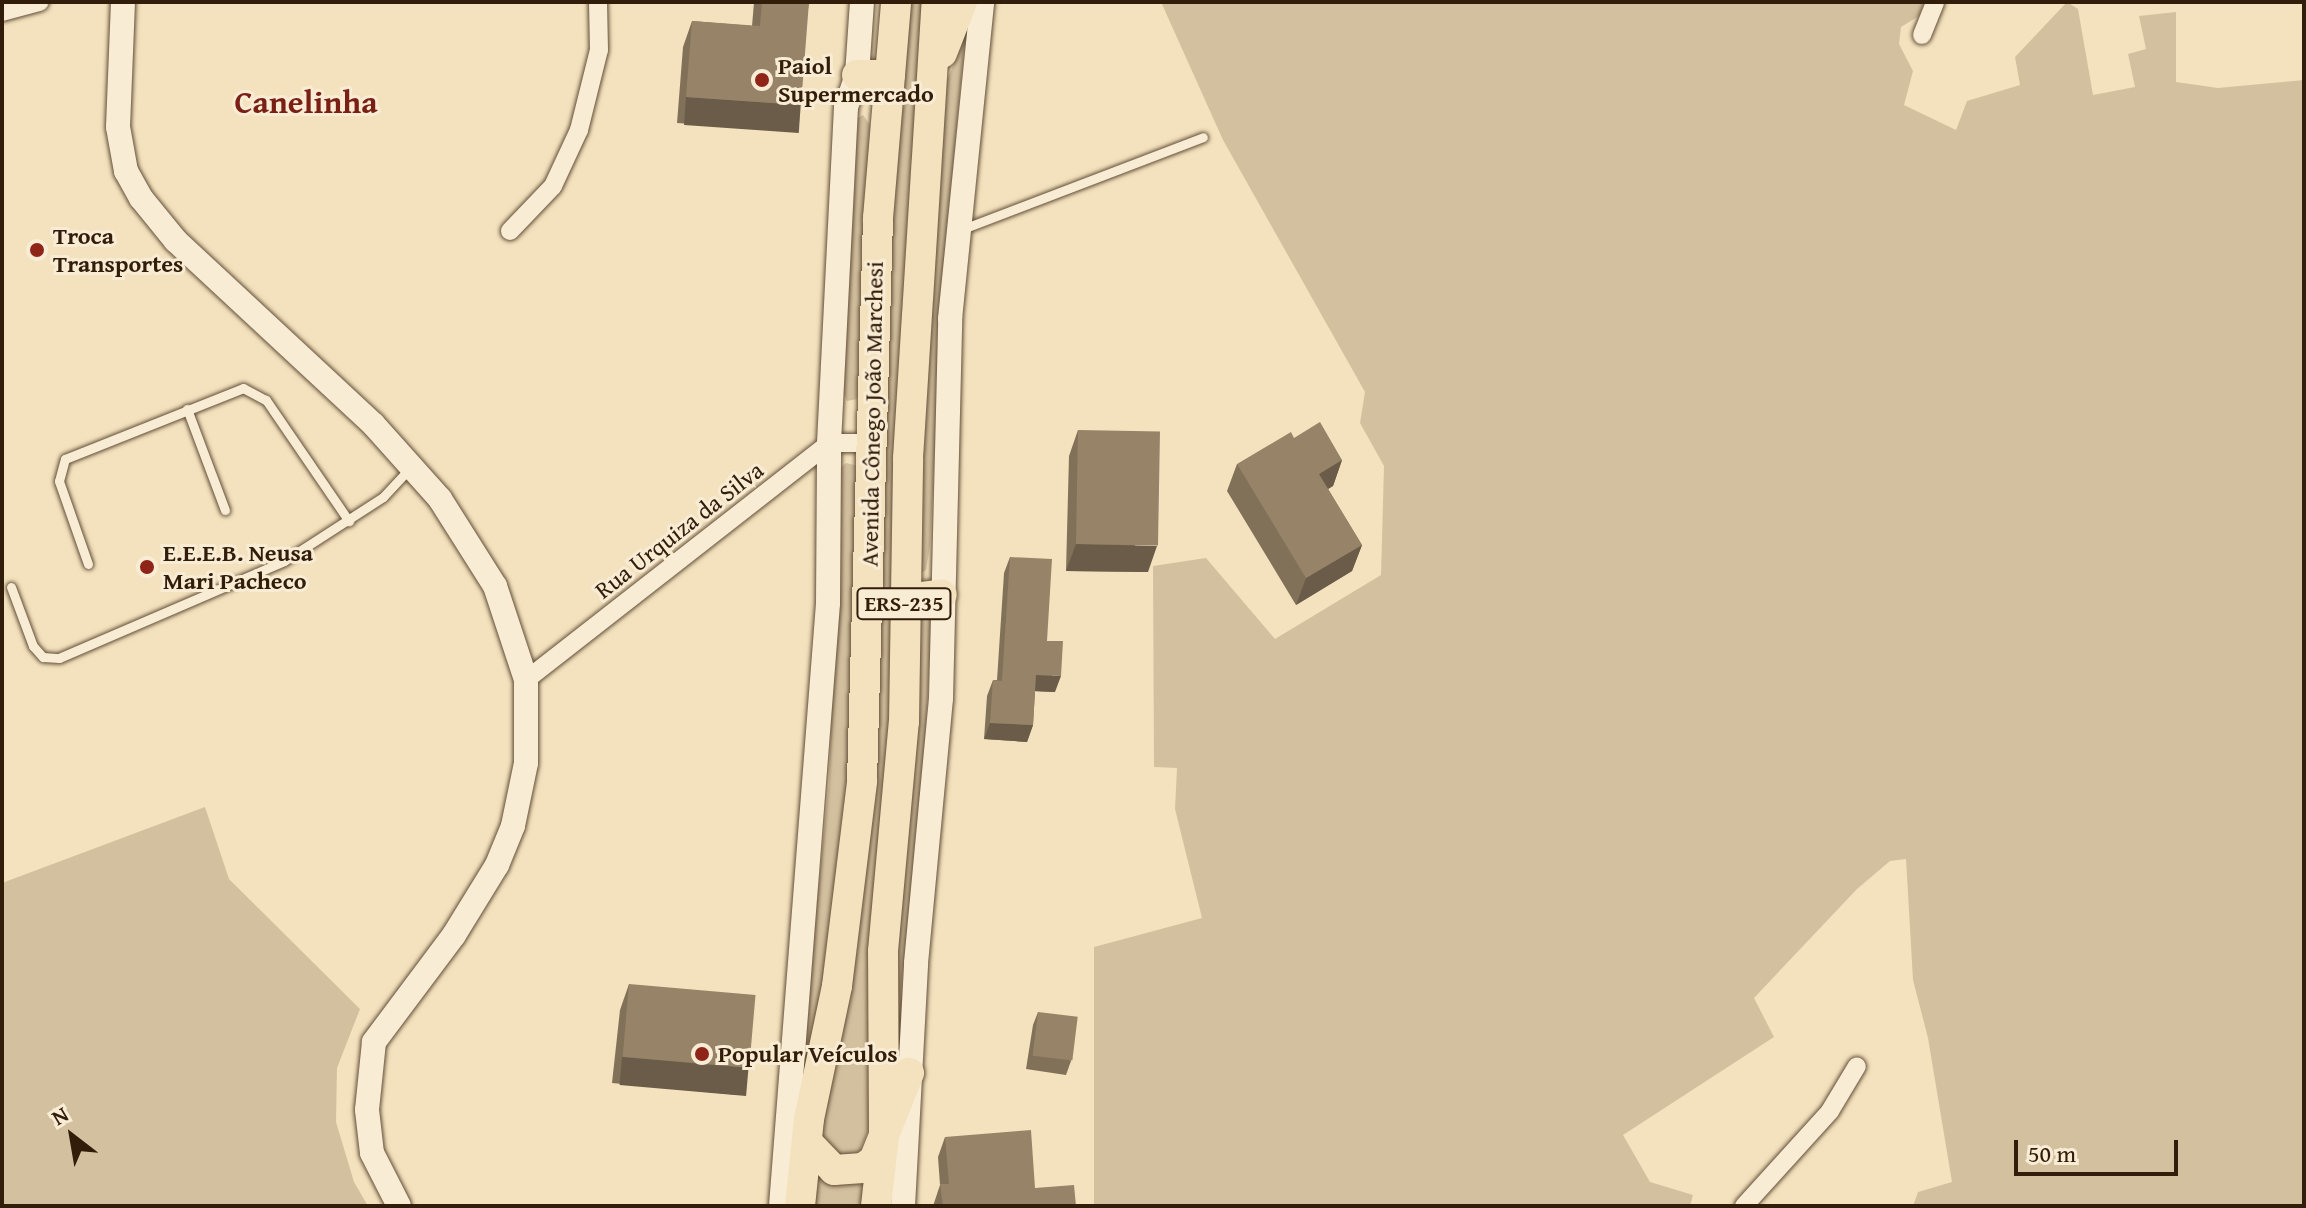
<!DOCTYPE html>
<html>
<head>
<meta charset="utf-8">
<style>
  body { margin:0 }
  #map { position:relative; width:2306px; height:1208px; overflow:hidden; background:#f4e2be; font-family:"Gentium Book Plus",serif }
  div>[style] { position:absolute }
  .green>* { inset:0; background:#d3c09f }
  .roads { filter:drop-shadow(0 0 2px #624e37) drop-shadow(0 0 2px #624e37) }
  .service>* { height:9px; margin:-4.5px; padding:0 4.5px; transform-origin:4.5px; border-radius:4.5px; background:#f8ecd5 }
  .minor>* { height:18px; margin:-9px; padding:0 9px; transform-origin:9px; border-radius:9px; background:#f8ecd5 }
  .tertiary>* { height:24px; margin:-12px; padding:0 12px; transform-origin:12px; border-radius:12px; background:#f8ecd5 }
  .primary>* { height:30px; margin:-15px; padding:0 15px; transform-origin:15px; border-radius:15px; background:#f4e2be }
  .wall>* { inset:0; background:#827159 }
  .shaded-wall>* { inset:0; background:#6a5c49; transform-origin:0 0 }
  .building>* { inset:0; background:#978368; transform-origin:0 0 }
  .dots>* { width:22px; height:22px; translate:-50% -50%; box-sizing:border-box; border:4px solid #f8ecd5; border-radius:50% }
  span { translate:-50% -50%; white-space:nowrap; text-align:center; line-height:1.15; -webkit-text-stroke:6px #f8ecd5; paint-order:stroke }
  .shield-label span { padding:2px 6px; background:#f8ecd5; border:2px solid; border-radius:6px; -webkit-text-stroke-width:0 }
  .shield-label { font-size:22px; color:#321c0a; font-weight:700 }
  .poi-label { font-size:24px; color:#321c0a; font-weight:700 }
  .left { translate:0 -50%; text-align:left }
  .street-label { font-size:24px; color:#321c0a }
  .district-label { font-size:32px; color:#7a1f14; font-weight:700 }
  .frame { position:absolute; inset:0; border:4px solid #321c0a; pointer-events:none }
  .north { position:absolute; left:32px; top:1096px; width:80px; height:80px; -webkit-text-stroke:6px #f8ecd5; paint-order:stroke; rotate:329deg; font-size:22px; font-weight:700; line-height:32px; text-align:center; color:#321c0a }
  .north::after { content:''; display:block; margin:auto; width:28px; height:36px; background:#321c0a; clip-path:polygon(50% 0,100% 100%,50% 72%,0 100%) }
  .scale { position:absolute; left:2014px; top:1140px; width:164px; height:36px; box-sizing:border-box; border:4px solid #321c0a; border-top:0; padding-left:10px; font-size:24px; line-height:28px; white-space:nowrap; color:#321c0a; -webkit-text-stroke:6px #f8ecd5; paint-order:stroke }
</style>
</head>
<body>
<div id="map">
  <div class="green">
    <i style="clip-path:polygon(910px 2px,926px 2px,886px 859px,868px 1010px,873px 1117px,860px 1151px,840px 1158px,820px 1137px)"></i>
    <i style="clip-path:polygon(1161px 2px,1924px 2px,1919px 16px,1901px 27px,1899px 44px,1913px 71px,1904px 105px,1956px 130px,1967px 101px,2020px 85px,2015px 57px,2067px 2px,2078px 9px,2093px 95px,2135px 87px,2128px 54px,2146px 49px,2139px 16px,2176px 12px,2176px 82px,2218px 88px,2304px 80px,2304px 1206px,1913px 1206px,1918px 1192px,1952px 1182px,1928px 1038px,1913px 980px,1906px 859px,1890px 861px,1857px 889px,1754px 998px,1774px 1037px,1623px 1135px,1650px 1182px,1693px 1195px,1690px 1206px,1094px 1206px,1094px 947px,1202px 918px,1175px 809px,1177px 768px,1154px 767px,1153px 566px,1206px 558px,1275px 639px,1381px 575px,1384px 466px,1360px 423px,1365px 392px,1223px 140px)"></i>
    <i style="clip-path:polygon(965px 37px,943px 282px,930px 546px,926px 570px,921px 573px,920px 353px,946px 83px)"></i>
    <i style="clip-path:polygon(863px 115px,870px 125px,859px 391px,857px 399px,847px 401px,842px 391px,856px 119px)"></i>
    <i style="clip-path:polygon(846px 463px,859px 466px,853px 731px,825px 988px,803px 1094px,798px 1092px,829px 783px,840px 468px)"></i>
    <i style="clip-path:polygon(933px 609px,918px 858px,895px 1029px,911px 614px)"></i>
    <i style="clip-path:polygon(205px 807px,229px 879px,360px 1009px,337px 1068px,336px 1122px,354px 1182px,368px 1206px,2px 1206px,2px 883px)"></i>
    <i style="clip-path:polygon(813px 1177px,842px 1185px,862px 1181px,863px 1206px,812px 1206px)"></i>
  </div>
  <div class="roads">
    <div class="service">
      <i style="left:960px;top:230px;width:260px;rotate:-20.9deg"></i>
      <i style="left:187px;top:409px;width:108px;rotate:69.4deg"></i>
      <i style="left:88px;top:564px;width:88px;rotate:-109.3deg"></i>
      <i style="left:59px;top:481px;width:23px;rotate:-75deg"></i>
      <i style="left:65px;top:459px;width:192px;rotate:-21.7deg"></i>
      <i style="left:243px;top:388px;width:26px;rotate:28deg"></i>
      <i style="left:266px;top:400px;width:147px;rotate:55.6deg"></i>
      <i style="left:11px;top:587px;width:63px;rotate:69.6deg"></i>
      <i style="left:33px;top:646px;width:15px;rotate:48deg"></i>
      <i style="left:43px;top:657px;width:16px;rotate:4deg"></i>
      <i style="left:59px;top:658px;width:245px;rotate:-23.3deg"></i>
      <i style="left:284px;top:561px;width:118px;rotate:-32.9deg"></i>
      <i style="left:383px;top:497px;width:40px;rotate:-47deg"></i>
    </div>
    <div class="minor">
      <i style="left:2px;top:12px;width:39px;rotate:-15deg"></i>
      <i style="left:1922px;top:35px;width:35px;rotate:-68deg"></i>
      <i style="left:510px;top:231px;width:62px;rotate:-46.3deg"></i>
      <i style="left:553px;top:186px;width:62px;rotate:-65.1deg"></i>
      <i style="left:579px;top:130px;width:82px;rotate:-76deg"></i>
      <i style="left:599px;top:50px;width:48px;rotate:-91.2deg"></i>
      <i style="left:526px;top:680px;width:385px;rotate:-38deg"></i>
      <i style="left:829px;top:443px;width:42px"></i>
      <i style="left:1744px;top:1206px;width:128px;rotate:-47.8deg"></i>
      <i style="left:1830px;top:1111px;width:52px;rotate:-59deg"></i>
    </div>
    <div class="tertiary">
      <i style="left:123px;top:2px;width:125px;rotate:92.3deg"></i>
      <i style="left:118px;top:127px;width:45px;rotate:79.7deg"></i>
      <i style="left:126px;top:171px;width:31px;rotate:61deg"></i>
      <i style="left:141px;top:198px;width:55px;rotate:50.9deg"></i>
      <i style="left:176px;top:241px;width:269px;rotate:42.9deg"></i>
      <i style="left:373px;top:424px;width:101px;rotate:48.2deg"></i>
      <i style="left:440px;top:499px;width:103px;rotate:57.7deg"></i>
      <i style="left:495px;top:586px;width:99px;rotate:71.7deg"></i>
      <i style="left:526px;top:680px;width:83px;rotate:90deg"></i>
      <i style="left:526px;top:763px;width:64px;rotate:101.7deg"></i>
      <i style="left:513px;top:826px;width:42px;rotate:112.3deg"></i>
      <i style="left:497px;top:865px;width:82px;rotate:121.6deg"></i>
      <i style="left:454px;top:935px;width:134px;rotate:126.8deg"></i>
      <i style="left:374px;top:1042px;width:68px;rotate:95.9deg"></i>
      <i style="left:367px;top:1110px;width:43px;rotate:83.4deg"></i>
      <i style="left:372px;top:1153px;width:59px;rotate:63deg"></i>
      <i style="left:781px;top:1206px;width:605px;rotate:-85.54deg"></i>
      <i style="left:828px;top:603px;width:160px;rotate:-89.6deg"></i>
      <i style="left:829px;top:443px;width:336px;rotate:-87.1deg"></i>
      <i style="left:846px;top:107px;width:34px;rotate:-71deg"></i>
      <i style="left:857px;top:75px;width:73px;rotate:-86.1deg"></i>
      <i style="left:903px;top:1206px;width:243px;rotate:-86.9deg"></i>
      <i style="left:916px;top:963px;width:266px;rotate:-84.6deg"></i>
      <i style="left:941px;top:698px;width:379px;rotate:-88.6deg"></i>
      <i style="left:950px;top:319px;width:319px;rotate:-84.2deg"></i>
    </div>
    <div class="primary">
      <i style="left:942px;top:53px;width:55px;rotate:-68.6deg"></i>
      <i style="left:857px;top:75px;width:33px"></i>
      <i style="left:904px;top:599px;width:38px;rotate:-7deg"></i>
      <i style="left:809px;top:1144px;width:36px;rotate:46deg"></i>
      <i style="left:834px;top:1170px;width:29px;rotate:-4deg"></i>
      <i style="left:863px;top:1168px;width:14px;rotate:-36deg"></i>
      <i style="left:874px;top:1160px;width:94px;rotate:-68.1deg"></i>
      <i style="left:800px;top:1206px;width:87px;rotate:-84.1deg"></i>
      <i style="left:809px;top:1119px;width:136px;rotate:-78.1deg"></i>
      <i style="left:837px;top:986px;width:207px;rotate:-83deg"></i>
      <i style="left:862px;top:781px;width:563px;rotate:-88.37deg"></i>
      <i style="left:878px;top:218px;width:217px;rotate:-85.2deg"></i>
      <i style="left:876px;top:1206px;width:70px;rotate:-83.5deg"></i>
      <i style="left:884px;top:1136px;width:185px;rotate:-90.3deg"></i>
      <i style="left:883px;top:951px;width:230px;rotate:-84.8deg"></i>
      <i style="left:904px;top:722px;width:264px;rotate:-89.1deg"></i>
      <i style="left:908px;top:458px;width:457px;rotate:-86.4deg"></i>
    </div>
  </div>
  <div class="wall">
    <i style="clip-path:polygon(754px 2px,809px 2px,791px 131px,677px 123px,683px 47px,692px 21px,752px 26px)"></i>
    <i style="clip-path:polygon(1078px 430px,1148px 572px,1066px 571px,1069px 456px)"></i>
    <i style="clip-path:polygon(1342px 460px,1333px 486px,1328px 489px,1362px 545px,1352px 571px,1296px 605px,1227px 491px,1237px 464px)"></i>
    <i style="clip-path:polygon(1010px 557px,1047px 641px,1055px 692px,1035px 691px,1033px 725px,1027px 742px,984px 739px,987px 696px,993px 680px,997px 680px,1004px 573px)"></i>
    <i style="clip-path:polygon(629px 984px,748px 1069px,738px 1095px,612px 1083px,620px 1010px)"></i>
    <i style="clip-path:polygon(1038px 1012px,1071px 1061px,1066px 1075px,1026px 1069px,1033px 1025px)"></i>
    <i style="clip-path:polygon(945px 1137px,1035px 1188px,1076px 1206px,933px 1206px,940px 1185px,938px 1157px)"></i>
  </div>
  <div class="shaded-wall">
    <i style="left:686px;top:97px;width:115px;height:28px;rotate:4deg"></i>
    <i style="clip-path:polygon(1342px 460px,1333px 486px,1309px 500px,1319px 474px)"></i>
    <i style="clip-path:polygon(1076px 544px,1157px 546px,1148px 572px,1066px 571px)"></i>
    <i style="clip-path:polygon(1362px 545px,1352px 571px,1296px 605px,1306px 578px)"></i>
    <i style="clip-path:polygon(1036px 675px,1061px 676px,1055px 692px,1030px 691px)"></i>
    <i style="clip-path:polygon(990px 723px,1033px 725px,1027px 742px,984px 739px)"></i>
    <i style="left:622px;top:1057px;width:127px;height:28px;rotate:5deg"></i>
  </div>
  <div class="building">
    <i style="clip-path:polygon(762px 2px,809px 2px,801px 105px,686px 97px,692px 21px,760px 26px)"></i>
    <i style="clip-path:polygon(1320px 422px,1342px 460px,1319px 474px,1362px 545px,1306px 578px,1237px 464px,1291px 432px,1294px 438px)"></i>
    <i style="left:1078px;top:430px;width:82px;height:114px;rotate:1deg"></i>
    <i style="clip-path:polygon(1010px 557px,1052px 559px,1047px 641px,1063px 641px,1061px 676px,1036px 675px,1033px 725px,990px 723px,993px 680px,1002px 681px)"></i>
    <i style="left:629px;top:984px;width:127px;height:73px;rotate:5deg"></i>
    <i style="left:1038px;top:1012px;width:40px;height:44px;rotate:7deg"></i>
    <i style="clip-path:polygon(1031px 1130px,1035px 1188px,1074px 1185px,1076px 1206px,943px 1206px,940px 1184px,949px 1184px,945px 1137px)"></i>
  </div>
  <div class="dots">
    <i style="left:762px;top:80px;background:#8f2418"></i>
    <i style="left:37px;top:250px;background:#8f2418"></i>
    <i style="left:147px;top:567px;background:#8f2418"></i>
    <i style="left:702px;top:1054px;background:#8f2418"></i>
  </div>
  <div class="shield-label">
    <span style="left:904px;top:604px">ERS-235</span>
  </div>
  <div class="poi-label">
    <span class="left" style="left:778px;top:80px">Paiol<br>Supermercado</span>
    <span class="left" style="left:53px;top:250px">Troca<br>Transportes</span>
    <span class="left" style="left:163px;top:567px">E.E.E.B. Neusa<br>Mari Pacheco</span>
    <span class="left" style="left:718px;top:1054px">Popular Veículos</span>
  </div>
  <div class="street-label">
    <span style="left:872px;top:414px;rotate:-89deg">Avenida Cônego João Marchesi</span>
    <span style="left:679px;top:530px;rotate:-38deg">Rua Urquiza da Silva</span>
  </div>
  <div class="district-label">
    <span style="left:306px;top:102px">Canelinha</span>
  </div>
  <div class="frame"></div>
  <div class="north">N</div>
  <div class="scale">50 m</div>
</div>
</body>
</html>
